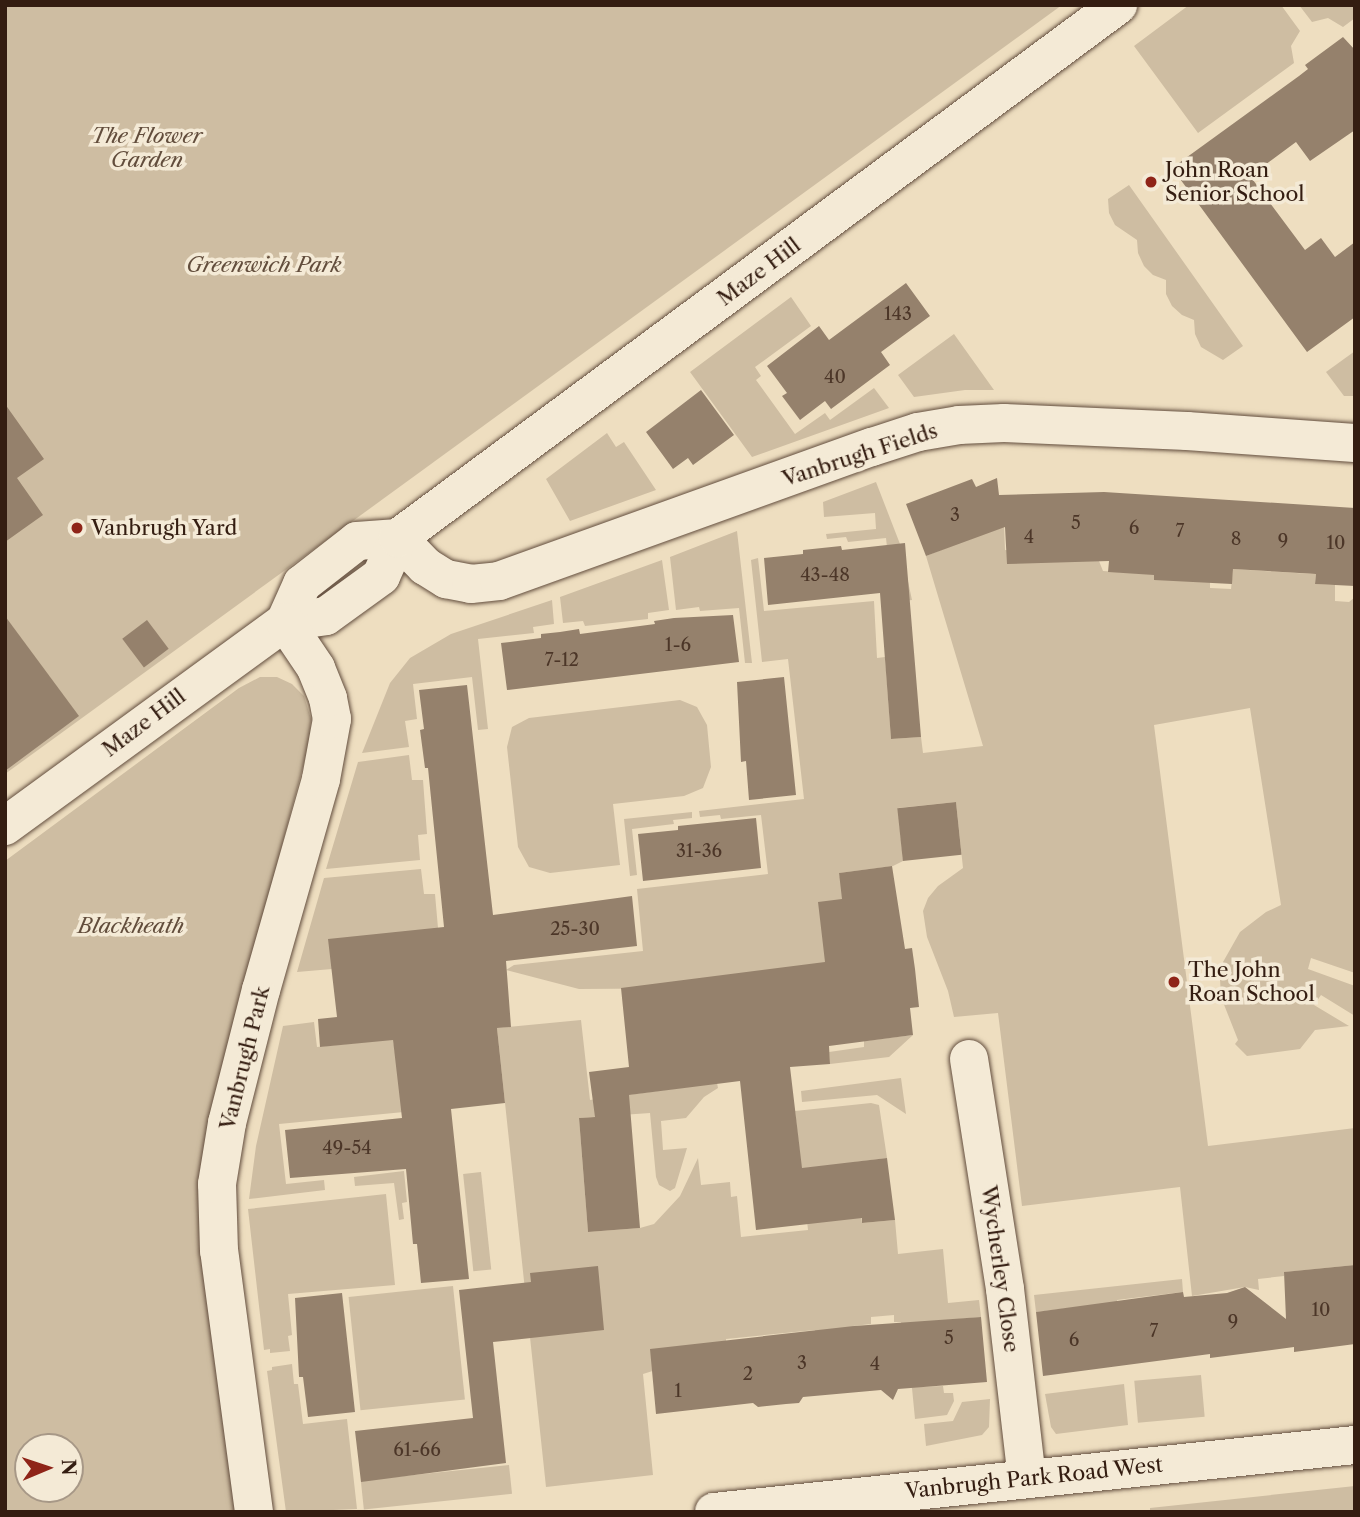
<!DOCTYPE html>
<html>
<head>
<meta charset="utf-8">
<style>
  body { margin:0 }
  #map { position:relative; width:1360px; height:1517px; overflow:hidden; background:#eedec0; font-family:"Libre Caslon Text",serif }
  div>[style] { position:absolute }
  .green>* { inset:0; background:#cebda2; transform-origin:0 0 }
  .building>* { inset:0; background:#95816c; transform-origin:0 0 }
  .roads { filter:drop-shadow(0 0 2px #624d3d) drop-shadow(0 0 2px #624d3d) }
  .minor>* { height:38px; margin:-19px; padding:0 19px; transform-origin:19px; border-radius:19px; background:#f4ead6 }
  .dots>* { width:19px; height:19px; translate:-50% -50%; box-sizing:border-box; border:4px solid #f4ead6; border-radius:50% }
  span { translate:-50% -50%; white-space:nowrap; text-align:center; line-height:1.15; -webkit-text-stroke:7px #f4ead6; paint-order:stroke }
  .number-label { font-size:18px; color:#4c3628 }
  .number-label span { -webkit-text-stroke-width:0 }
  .park-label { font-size:21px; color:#624d3c; font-style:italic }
  .poi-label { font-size:21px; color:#341d11 }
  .left { translate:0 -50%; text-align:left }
  .street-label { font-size:21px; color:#341d11 }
  .frame { position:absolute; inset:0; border:7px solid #341d11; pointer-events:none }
  .north { position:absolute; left:14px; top:1433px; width:70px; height:70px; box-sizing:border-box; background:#f4ead6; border:2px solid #a79887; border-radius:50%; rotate:88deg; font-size:19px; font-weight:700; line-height:28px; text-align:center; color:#341d11 }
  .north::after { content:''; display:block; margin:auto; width:24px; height:32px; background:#8f2418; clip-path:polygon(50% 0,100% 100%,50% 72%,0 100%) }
</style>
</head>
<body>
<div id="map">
  <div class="green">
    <i style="clip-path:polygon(5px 5px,1062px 5px,5px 774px)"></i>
    <i style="clip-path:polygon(1189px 5px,1281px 5px,1300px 31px,1291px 46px,1294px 63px,1198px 133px,1134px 46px)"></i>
    <i style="clip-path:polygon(1299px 5px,1355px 5px,1355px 18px,1343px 27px,1328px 18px,1312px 22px)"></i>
    <i style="clip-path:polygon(1129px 185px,1243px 346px,1223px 360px,1201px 347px,1195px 334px,1194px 320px,1182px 315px,1172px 306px,1166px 294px,1166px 280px,1153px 275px,1144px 266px,1138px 253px,1137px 240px,1115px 225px,1109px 213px,1108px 199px)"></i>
    <i style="clip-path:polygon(791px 297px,811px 326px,755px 367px,761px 376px,756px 380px,795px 434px,825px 413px,830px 420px,874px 388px,889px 408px,752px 457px,690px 372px)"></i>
    <i style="clip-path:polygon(954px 334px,994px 390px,965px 390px,914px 397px,898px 375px)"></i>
    <i style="clip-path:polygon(1355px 351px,1355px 396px,1344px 396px,1326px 372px)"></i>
    <i style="clip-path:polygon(607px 433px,616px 447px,624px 442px,656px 490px,570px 521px,546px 479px)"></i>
    <i style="clip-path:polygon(876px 482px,900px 544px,912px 600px,893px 602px,886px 538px,848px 542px,846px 537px,827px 539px,826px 534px,876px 529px,875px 513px,824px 517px,823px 502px)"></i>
    <i style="clip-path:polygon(1004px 525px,1005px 550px,1099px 561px,1103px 571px,1210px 578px,1210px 588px,1231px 589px,1233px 569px,1311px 574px,1316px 574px,1315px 584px,1335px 585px,1335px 601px,1349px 602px,1355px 597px,1355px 973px,1311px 958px,1308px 969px,1355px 986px,1355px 1016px,1321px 995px,1314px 1005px,1349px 1026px,1315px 1030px,1300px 1049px,1247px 1056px,1235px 1044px,1238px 1040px,1221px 997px,1220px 979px,1223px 962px,1240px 932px,1266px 912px,1281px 905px,1250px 708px,1154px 725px,1208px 1146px,1355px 1128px,1355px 1265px,1285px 1272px,1284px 1276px,1258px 1279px,1259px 1290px,1245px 1287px,1192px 1296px,1180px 1187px,1022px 1206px,998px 1013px,954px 1017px,948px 991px,927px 937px,923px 911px,928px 898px,938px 886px,963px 868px,956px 802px,898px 808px,903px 861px,893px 866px,839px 873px,864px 987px,579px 989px,506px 970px,514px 965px,643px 951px,637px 889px,768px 874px,761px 815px,721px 819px,720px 815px,700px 817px,699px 811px,804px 799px,788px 659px,762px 662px,751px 560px,758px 558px,764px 611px,874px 601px,877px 658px,885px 657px,891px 739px,921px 737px,923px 753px,983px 746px,926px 556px)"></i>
    <i style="clip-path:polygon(737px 531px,752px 663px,745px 663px,739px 608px,700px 611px,699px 607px,676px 610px,670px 557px)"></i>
    <i style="clip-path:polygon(662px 560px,669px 610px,648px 613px,648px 619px,585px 626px,583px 621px,563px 623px,560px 597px)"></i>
    <i style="clip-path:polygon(552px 600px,554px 624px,533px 627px,534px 633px,478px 639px,488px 729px,478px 730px,472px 677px,413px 684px,417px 719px,405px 721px,409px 747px,362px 753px,390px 683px,410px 658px,451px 634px)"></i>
    <i style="clip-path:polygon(evenodd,260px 677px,277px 677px,292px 684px,304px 696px,311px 719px,309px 744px,227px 1052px,238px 1512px,5px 1512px,5px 861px,239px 688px,260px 677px,28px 1447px,70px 1447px,70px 1489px,28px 1489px,28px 1447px)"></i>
    <i style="clip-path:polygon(680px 700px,697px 707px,707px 725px,711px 767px,703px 788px,684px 796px,613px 804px,620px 865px,550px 873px,529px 867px,518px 847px,507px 747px,512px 727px,529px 718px)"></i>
    <i style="clip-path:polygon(409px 755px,412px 780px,423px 780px,427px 834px,418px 835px,420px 860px,326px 869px,358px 762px)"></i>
    <i style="clip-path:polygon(692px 812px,692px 818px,673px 820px,674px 824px,632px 829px,637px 875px,630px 876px,624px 819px)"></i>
    <i style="clip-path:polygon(421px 869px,424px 894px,435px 894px,438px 928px,332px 969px,297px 972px,324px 878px)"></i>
    <i style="clip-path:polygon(581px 1020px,590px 1100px,717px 1083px,718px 1088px,704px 1097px,686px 1118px,661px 1121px,663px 1150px,687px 1148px,675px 1188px,670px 1191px,659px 1185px,656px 1177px,650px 1113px,579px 1118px,588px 1232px,640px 1228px,654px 1224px,680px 1196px,698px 1158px,701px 1185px,730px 1182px,731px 1197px,737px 1196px,741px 1237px,808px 1230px,795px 1111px,871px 1103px,879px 1105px,887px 1158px,855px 1162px,862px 1223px,895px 1220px,898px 1254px,943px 1249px,948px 1303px,979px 1300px,981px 1317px,914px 1323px,919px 1387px,943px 1386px,944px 1393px,953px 1393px,954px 1401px,947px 1415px,915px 1419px,908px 1347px,903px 1347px,901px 1322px,894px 1322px,894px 1315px,871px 1317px,871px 1324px,853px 1326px,853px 1337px,816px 1338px,815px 1330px,726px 1339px,726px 1348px,643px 1374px,653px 1475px,546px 1487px,497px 1028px)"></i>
    <i style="clip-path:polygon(314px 1022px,317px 1047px,393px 1039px,404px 1112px,279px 1124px,286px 1184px,324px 1180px,325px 1190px,249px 1199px,256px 1146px,283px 1026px)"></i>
    <i style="clip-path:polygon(913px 1035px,889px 1057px,830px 1064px,829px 1052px,864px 1047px,864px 1041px)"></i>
    <i style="clip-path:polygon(901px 1078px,906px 1114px,877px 1095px,802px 1102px,801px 1091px)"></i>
    <i style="clip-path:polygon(404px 1171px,407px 1202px,402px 1203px,404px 1219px,399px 1220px,394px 1183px,355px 1186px,354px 1177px)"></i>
    <i style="left:481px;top:1172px;width:98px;height:18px;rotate:84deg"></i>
    <i style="clip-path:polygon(386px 1194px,395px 1285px,288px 1294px,292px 1335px,288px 1336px,290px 1351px,270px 1353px,270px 1349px,264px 1350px,248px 1209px)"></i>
    <i style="clip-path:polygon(1182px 1279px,1183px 1292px,1117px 1300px,1117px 1307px,1104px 1304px,1036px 1312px,1034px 1295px)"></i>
    <i style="left:453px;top:1286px;width:114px;height:105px;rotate:84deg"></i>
    <i style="clip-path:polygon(292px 1364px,294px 1384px,298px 1384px,303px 1424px,347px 1419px,357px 1509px,286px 1512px,267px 1371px,272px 1370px,272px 1367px)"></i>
    <i style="left:1201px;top:1375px;width:42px;height:67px;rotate:85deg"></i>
    <i style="clip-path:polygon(1124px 1384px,1128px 1425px,1056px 1434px,1051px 1427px,1045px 1394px)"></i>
    <i style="clip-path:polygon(990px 1399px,989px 1427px,982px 1435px,926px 1446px,924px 1424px,953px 1421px,962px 1402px)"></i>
    <i style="left:509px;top:1465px;width:29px;height:149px;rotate:84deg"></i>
    <i style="clip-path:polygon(1355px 1486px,1355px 1512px,1150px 1512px,1150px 1508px)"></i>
  </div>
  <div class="building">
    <i style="clip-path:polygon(1343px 37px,1355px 50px,1355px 130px,1310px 161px,1296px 142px,1250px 176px,1305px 250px,1321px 238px,1335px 257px,1355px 242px,1355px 317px,1307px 352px,1172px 168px,1299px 76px,1308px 69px,1305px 65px)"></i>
    <i style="clip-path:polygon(906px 283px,930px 316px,881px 352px,890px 365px,831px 409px,825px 401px,800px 420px,782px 396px,787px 393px,767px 366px,819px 326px,829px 340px)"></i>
    <i style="clip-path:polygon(701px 390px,734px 435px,693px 465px,688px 458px,673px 469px,646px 432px)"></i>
    <i style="clip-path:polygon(5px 404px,44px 459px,17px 478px,43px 515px,5px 542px)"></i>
    <i style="clip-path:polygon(997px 478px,999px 495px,1104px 492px,1355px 508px,1355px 586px,1315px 584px,1316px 574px,1233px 569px,1232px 584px,1154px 580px,1154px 575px,1108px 572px,1109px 561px,1007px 564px,1005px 527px,926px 556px,906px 504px,972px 479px,976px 487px)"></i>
    <i style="clip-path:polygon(905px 543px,921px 737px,891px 739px,880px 593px,768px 605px,764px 558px,803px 554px,803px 550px,841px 546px,842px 550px)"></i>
    <i style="clip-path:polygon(733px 615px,739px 662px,507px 690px,501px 643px,541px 638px,541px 634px,560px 632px,579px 629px,580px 634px,655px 624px,654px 621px,674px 618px)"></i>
    <i style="clip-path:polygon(5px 616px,79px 716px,5px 771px)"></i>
    <i style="left:147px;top:620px;width:36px;height:31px;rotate:53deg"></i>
    <i style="clip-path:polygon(784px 677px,796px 795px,749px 800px,746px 761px,741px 762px,737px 682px)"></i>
    <i style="clip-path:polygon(467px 685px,493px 915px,632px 896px,637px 946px,506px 961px,511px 1027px,497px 1028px,505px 1103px,451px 1109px,469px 1279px,421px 1283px,417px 1244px,413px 1244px,406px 1169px,290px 1178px,285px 1130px,402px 1118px,393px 1040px,320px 1047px,318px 1019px,337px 1017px,328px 939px,444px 927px,428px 768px,425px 768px,420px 730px,424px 729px,419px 690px)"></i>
    <i style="left:956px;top:802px;width:53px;height:59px;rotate:84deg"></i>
    <i style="clip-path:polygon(756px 818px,761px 868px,643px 881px,638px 834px,678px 830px,678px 826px)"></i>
    <i style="clip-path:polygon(892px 866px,905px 949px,912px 948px,915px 969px,919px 1007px,910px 1008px,913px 1035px,829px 1046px,830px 1064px,790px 1067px,802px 1168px,887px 1158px,895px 1220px,862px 1223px,862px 1218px,756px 1230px,740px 1081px,629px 1095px,640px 1228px,588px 1232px,579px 1118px,595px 1117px,589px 1072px,629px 1067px,621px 988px,825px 962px,818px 902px,842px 899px,839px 873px)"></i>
    <i style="clip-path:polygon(1355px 1265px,1355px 1344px,1294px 1352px,1294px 1347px,1210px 1358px,1210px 1354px,1043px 1376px,1036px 1312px,1183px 1292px,1184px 1297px,1227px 1293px,1245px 1287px,1286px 1319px,1284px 1272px)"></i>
    <i style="clip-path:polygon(598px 1266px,604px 1330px,493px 1342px,506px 1463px,361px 1482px,355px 1431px,473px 1418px,459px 1290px,531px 1282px,530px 1273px)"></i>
    <i style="clip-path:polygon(342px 1293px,355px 1412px,308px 1417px,303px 1377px,299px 1377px,295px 1298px)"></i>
    <i style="clip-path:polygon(981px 1317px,987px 1382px,898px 1389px,893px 1400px,881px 1390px,803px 1397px,799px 1403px,786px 1404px,758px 1407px,753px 1403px,656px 1414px,650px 1349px,854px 1326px)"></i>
  </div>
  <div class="roads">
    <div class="minor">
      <i style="left:398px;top:538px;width:39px;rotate:46deg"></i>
      <i style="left:425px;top:566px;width:25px;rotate:32deg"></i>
      <i style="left:446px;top:579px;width:25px;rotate:11deg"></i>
      <i style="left:471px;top:584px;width:28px;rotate:-6deg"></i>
      <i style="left:499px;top:581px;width:396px;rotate:-19.8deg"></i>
      <i style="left:872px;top:447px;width:48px;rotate:-18.1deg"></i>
      <i style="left:918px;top:432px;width:42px;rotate:-9.7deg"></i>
      <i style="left:959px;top:425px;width:45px;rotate:-2.5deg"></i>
      <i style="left:1004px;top:423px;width:183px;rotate:2.5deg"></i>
      <i style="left:1187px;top:431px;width:168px;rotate:4.1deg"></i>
      <i style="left:285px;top:622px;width:42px;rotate:-65.9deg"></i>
      <i style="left:302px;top:584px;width:70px;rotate:-38deg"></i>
      <i style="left:357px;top:541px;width:41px;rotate:-4.2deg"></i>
      <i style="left:5px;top:826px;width:346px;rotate:-36.1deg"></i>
      <i style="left:285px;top:622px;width:41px;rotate:-8.3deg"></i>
      <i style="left:326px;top:616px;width:68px;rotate:-36deg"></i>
      <i style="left:381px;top:576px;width:42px;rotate:-65.9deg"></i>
      <i style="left:398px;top:538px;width:896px;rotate:-36.51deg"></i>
      <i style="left:969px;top:1059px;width:233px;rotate:81.1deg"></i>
      <i style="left:1005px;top:1289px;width:191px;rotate:83.4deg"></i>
      <i style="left:254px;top:1512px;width:263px;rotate:-97.6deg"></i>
      <i style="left:219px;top:1251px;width:67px;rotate:-91.7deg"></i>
      <i style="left:217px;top:1184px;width:62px;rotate:-80.7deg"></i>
      <i style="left:227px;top:1123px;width:137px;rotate:-75.7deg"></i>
      <i style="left:261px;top:990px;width:219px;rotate:-74.1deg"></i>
      <i style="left:321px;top:779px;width:61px;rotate:-79.6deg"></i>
      <i style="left:332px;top:719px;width:21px;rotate:-101deg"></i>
      <i style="left:328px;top:698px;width:32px;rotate:-112deg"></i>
      <i style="left:316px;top:668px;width:55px;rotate:-124deg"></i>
      <i style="left:714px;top:1512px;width:644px;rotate:-5.97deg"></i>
    </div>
  </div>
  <div class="dots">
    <i style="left:1151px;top:182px;background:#8f2418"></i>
    <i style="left:77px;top:528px;background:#8f2418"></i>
    <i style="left:1174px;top:982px;background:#8f2418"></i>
  </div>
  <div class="number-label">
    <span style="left:898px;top:314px">143</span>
    <span style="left:835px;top:377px">40</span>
    <span style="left:955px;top:515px">3</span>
    <span style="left:1076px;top:523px">5</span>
    <span style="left:1134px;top:528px">6</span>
    <span style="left:1180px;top:531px">7</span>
    <span style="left:1029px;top:537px">4</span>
    <span style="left:1236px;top:539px">8</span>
    <span style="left:1283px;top:541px">9</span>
    <span style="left:1336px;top:543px">10</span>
    <span style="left:825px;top:575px">43-48</span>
    <span style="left:678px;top:645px">1-6</span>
    <span style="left:562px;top:660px">7-12</span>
    <span style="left:699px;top:851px">31-36</span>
    <span style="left:575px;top:929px">25-30</span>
    <span style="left:347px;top:1148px">49-54</span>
    <span style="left:1321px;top:1310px">10</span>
    <span style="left:1233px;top:1322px">9</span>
    <span style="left:1154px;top:1331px">7</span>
    <span style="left:949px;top:1338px">5</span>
    <span style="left:1074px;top:1340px">6</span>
    <span style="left:802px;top:1363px">3</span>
    <span style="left:875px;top:1364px">4</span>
    <span style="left:748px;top:1374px">2</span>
    <span style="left:678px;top:1391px">1</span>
    <span style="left:417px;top:1450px">61-66</span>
  </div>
  <div class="park-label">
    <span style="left:147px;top:148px">The Flower<br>Garden</span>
    <span style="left:264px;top:265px">Greenwich Park</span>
    <span style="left:131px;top:926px">Blackheath</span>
  </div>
  <div class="poi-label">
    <span class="left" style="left:1165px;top:182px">John Roan<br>Senior School</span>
    <span class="left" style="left:91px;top:528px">Vanbrugh Yard</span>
    <span class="left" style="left:1188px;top:982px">The John<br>Roan School</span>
  </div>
  <div class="street-label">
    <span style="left:759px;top:272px;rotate:-37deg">Maze Hill</span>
    <span style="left:860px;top:455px;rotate:-18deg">Vanbrugh Fields</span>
    <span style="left:144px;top:723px;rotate:-37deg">Maze Hill</span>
    <span style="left:245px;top:1058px;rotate:-76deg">Vanbrugh Park</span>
    <span style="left:1000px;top:1269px;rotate:82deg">Wycherley Close</span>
    <span style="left:1034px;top:1478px;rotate:-6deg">Vanbrugh Park Road West</span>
  </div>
  <div class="frame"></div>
  <div class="north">N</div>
</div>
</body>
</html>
